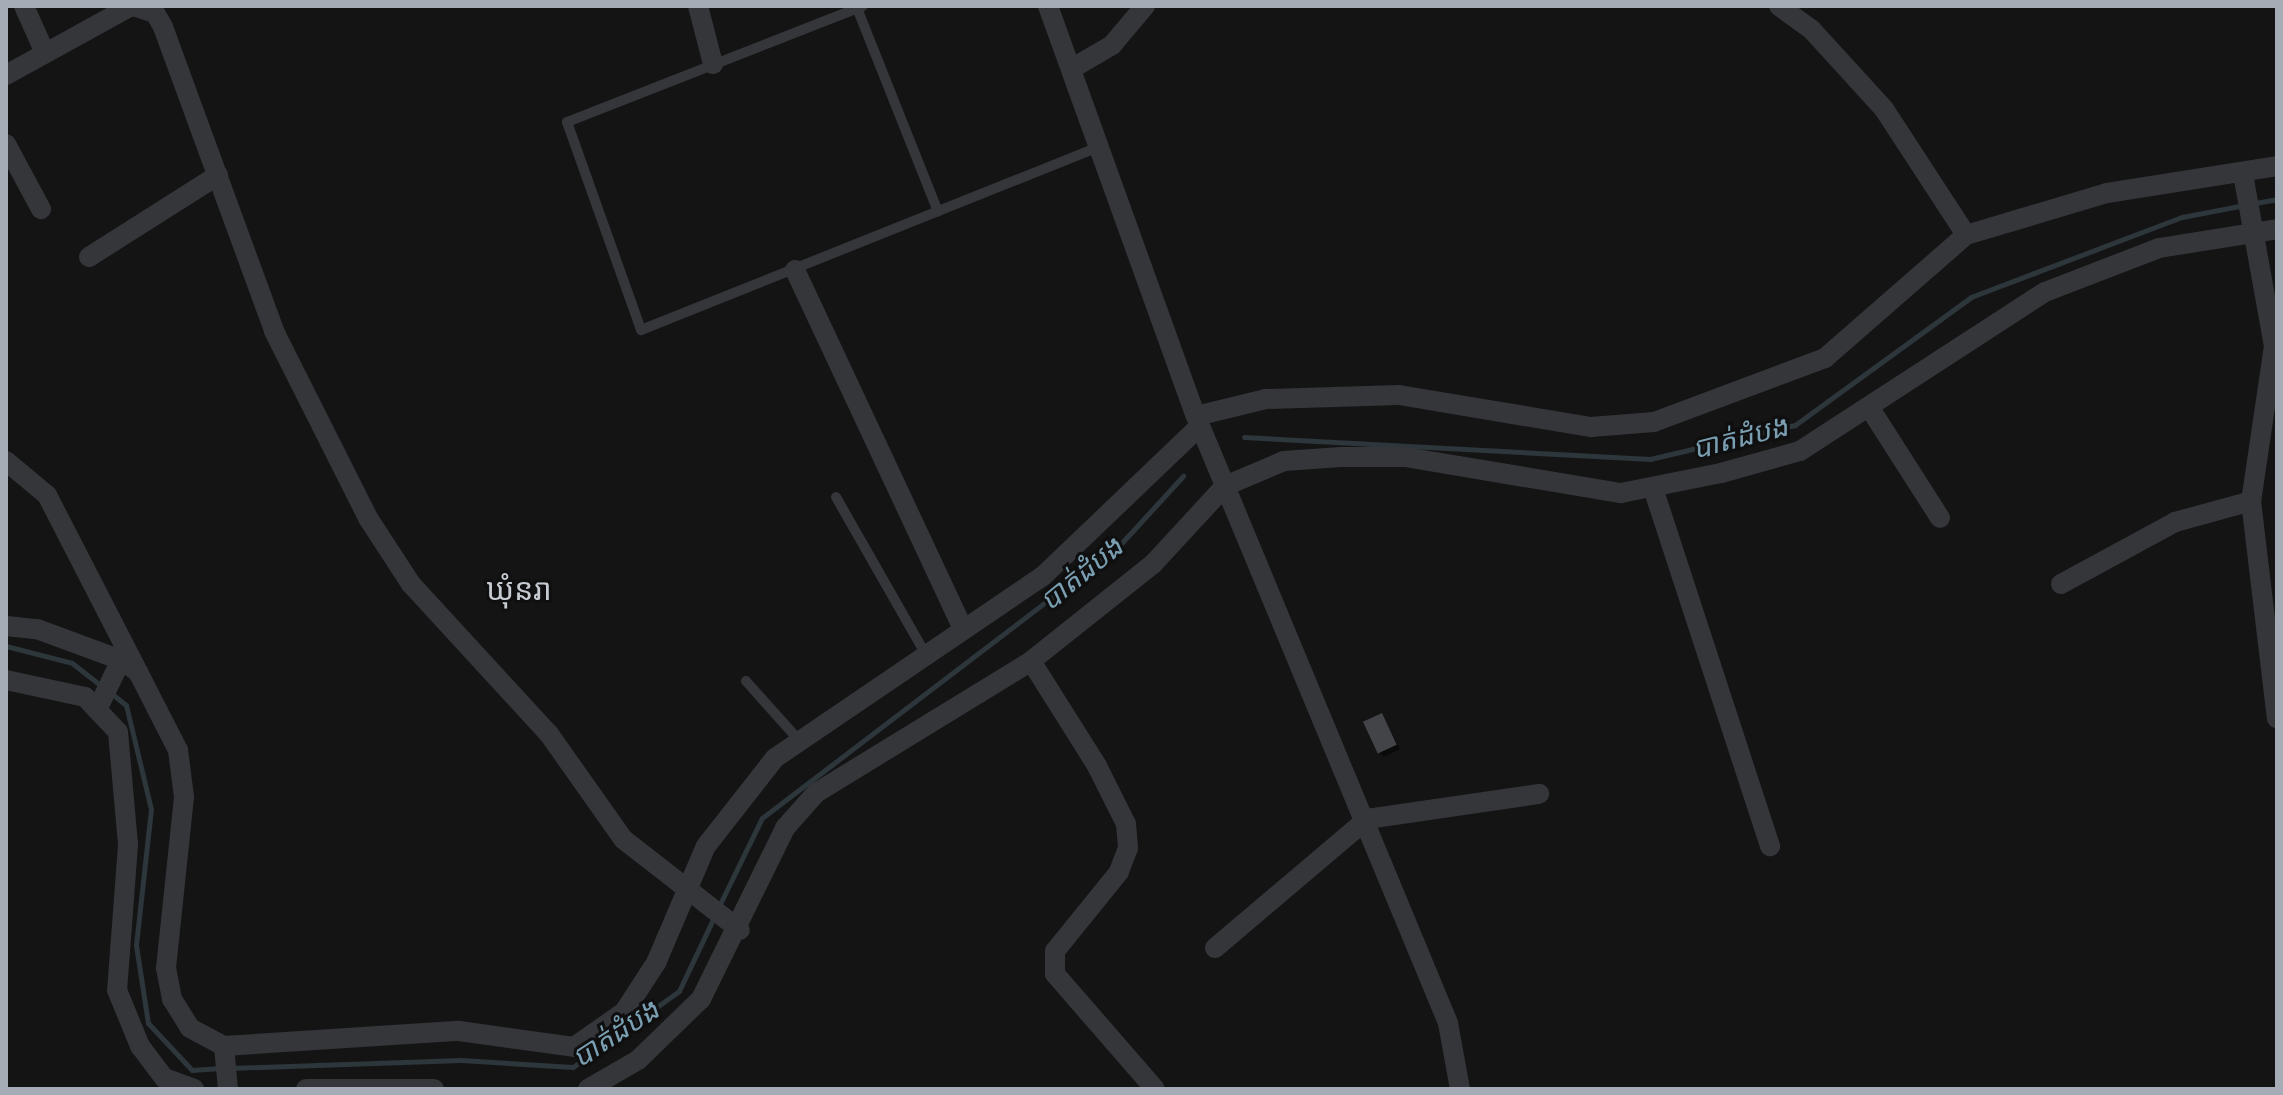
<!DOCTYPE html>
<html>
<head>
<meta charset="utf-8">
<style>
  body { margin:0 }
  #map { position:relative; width:2283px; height:1095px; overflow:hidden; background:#141415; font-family:Inter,"Noto Sans Khmer",sans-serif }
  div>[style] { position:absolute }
  .shadow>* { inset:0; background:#0007 }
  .stream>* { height:5px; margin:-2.5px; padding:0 2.5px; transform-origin:2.5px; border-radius:2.5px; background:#2c363b }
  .building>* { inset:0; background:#424448; transform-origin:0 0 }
  .service>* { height:10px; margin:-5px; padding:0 5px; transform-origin:5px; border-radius:5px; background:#34363a }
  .minor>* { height:20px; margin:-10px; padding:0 10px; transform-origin:10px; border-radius:10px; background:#34363a }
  span { translate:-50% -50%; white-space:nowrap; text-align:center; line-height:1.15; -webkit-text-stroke:6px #0f0f10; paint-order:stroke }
  .water-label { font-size:28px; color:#7b9fb2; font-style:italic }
  .quarter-label { font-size:30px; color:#c6cbd2 }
  .frame { position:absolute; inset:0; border:8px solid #a5acb6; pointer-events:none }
</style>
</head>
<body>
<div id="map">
  <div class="shadow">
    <i style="clip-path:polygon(1385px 720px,1400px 749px,1384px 757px,1380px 753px)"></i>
  </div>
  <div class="stream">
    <i style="left:2255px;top:203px;width:22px;rotate:-10deg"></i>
    <i style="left:1244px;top:437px;width:407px;rotate:3.1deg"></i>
    <i style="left:1650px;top:459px;width:149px;rotate:-13.2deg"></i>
    <i style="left:1795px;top:425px;width:218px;rotate:-36deg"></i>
    <i style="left:1971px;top:297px;width:226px;rotate:-20.8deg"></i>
    <i style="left:2182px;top:217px;width:64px;rotate:-10.8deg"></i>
    <i style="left:6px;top:646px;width:68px;rotate:14.4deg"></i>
    <i style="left:72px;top:663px;width:39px;rotate:38deg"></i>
    <i style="left:111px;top:693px;width:19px;rotate:39deg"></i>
    <i style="left:126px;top:705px;width:107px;rotate:76.5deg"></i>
    <i style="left:151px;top:809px;width:137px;rotate:96.3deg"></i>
    <i style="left:136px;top:945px;width:79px;rotate:81.3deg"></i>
    <i style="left:148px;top:1023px;width:64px;rotate:46.9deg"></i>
    <i style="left:192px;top:1070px;width:28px;rotate:-4deg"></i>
    <i style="left:719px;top:906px;width:98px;rotate:-64deg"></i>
    <i style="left:762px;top:818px;width:446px;rotate:-37.3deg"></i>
    <i style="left:1117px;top:548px;width:98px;rotate:-47.5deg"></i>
    <i style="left:230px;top:1068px;width:231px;rotate:-2deg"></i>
    <i style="left:461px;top:1060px;width:112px;rotate:3.6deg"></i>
    <i style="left:573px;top:1067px;width:130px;rotate:-35.6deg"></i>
    <i style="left:679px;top:991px;width:84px;rotate:-64.7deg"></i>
  </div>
  <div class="building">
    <i style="left:1382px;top:713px;width:35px;height:21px;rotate:65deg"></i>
  </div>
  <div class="service">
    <i style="left:863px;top:6px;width:318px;rotate:158.6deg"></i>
    <i style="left:567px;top:122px;width:221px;rotate:70.4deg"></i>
    <i style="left:641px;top:330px;width:493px;rotate:-21.8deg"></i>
    <i style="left:857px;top:8px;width:219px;rotate:68.3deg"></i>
    <i style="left:836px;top:497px;width:180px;rotate:60.3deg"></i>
    <i style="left:746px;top:681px;width:76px;rotate:48.2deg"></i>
  </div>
  <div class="minor">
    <i style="left:24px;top:6px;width:51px;rotate:65.9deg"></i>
    <i style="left:133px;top:6px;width:23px;rotate:18deg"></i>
    <i style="left:155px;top:13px;width:16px;rotate:60deg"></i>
    <i style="left:163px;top:27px;width:324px;rotate:69.9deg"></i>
    <i style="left:274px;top:331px;width:209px;rotate:63.3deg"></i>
    <i style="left:368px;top:518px;width:79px;rotate:56.9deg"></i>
    <i style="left:411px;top:584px;width:204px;rotate:47.4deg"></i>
    <i style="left:549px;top:734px;width:128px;rotate:54.8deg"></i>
    <i style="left:623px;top:839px;width:148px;rotate:37.9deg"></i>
    <i style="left:698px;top:6px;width:60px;rotate:75.5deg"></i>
    <i style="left:1048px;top:6px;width:436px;rotate:70.2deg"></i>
    <i style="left:1196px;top:416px;width:657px;rotate:67.45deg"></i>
    <i style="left:1448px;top:1023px;width:67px;rotate:79.7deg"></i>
    <i style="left:1779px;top:6px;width:39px;rotate:36deg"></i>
    <i style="left:1811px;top:29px;width:108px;rotate:47.6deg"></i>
    <i style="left:1884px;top:109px;width:150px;rotate:56.9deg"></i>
    <i style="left:1071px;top:69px;width:48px;rotate:-30.3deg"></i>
    <i style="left:1112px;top:45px;width:51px;rotate:-49.8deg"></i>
    <i style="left:6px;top:75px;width:143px;rotate:-28.9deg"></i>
    <i style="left:6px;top:144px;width:74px;rotate:61.7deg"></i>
    <i style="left:2243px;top:174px;width:175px;rotate:79.8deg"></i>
    <i style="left:2274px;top:346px;width:157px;rotate:98.4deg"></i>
    <i style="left:2251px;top:501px;width:219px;rotate:83.2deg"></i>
    <i style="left:89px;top:257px;width:153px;rotate:-32.4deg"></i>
    <i style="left:795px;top:270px;width:393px;rotate:64.9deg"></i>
    <i style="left:1871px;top:410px;width:128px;rotate:57.4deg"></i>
    <i style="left:1196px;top:416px;width:72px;rotate:-13.7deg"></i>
    <i style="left:1266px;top:399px;width:133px;rotate:-1.7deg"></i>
    <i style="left:1399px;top:395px;width:195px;rotate:9.5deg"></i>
    <i style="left:1591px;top:427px;width:63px;rotate:-4.5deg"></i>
    <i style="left:1654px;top:422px;width:183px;rotate:-20.5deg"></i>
    <i style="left:1825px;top:358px;width:187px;rotate:-41.1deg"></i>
    <i style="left:1966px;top:235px;width:147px;rotate:-16.6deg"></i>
    <i style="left:2107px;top:193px;width:172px;rotate:-9deg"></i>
    <i style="left:6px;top:461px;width:53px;rotate:39.7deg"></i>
    <i style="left:47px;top:495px;width:195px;rotate:62.8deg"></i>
    <i style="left:1653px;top:488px;width:377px;rotate:71.9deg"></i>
    <i style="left:2061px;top:584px;width:130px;rotate:-28.5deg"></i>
    <i style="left:2175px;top:522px;width:79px;rotate:-15.4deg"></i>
    <i style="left:6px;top:626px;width:31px;rotate:6deg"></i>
    <i style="left:37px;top:629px;width:90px;rotate:20.3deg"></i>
    <i style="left:121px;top:660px;width:21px;rotate:35deg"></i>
    <i style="left:138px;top:672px;width:88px;rotate:62.9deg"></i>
    <i style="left:178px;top:750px;width:47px;rotate:82.7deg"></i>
    <i style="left:184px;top:797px;width:172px;rotate:96deg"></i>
    <i style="left:166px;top:968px;width:32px;rotate:79deg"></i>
    <i style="left:172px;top:999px;width:34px;rotate:58deg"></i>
    <i style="left:190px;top:1028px;width:38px;rotate:28deg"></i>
    <i style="left:224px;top:1046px;width:235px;rotate:-3.7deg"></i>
    <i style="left:459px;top:1031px;width:116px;rotate:7.9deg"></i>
    <i style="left:574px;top:1047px;width:61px;rotate:-35deg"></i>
    <i style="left:624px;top:1012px;width:59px;rotate:-56.9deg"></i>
    <i style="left:656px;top:963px;width:127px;rotate:-66.9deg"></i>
    <i style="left:706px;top:846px;width:112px;rotate:-51.9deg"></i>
    <i style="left:775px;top:758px;width:324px;rotate:-34.2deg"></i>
    <i style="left:1043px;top:576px;width:217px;rotate:-43.7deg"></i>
    <i style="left:1031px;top:661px;width:124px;rotate:57.8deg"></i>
    <i style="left:1097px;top:766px;width:65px;rotate:63.4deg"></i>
    <i style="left:1126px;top:824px;width:24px;rotate:85deg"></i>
    <i style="left:1128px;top:848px;width:26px;rotate:111deg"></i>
    <i style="left:1119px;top:872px;width:102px;rotate:129deg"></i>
    <i style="left:1055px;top:951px;width:23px;rotate:90deg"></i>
    <i style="left:1055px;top:974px;width:152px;rotate:49deg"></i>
    <i style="left:6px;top:680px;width:81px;rotate:12.1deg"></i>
    <i style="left:85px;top:697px;width:48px;rotate:46.7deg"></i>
    <i style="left:118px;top:732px;width:113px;rotate:84.9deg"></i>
    <i style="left:128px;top:845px;width:145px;rotate:94.3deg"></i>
    <i style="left:117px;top:990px;width:61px;rotate:67.7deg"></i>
    <i style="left:140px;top:1046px;width:40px;rotate:53deg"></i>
    <i style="left:164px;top:1078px;width:32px;rotate:20deg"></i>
    <i style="left:97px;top:710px;width:55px;rotate:-64.4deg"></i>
    <i style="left:1215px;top:948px;width:199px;rotate:-40.3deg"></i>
    <i style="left:1367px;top:819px;width:174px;rotate:-8.3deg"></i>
    <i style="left:224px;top:1046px;width:43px;rotate:84.7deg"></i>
    <i style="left:306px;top:1089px;width:128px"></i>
    <i style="left:588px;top:1089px;width:58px;rotate:-30.1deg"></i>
    <i style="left:638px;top:1060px;width:88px;rotate:-44.1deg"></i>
    <i style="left:701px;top:999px;width:191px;rotate:-63.8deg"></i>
    <i style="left:785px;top:828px;width:47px;rotate:-48.5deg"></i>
    <i style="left:816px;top:793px;width:252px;rotate:-31.5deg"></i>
    <i style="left:1031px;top:661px;width:156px;rotate:-38.5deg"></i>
    <i style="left:1153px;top:564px;width:106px;rotate:-47.3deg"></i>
    <i style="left:1225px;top:486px;width:64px;rotate:-23deg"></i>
    <i style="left:1284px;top:461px;width:57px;rotate:-4deg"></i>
    <i style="left:1341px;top:457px;width:64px"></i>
    <i style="left:1405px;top:457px;width:219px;rotate:9.5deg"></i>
    <i style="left:1621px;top:493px;width:102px;rotate:-11.3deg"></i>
    <i style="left:1721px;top:473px;width:82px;rotate:-15.6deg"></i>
    <i style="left:1800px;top:451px;width:292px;rotate:-33deg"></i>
    <i style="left:2045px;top:292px;width:122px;rotate:-21.1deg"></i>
    <i style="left:2159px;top:248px;width:120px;rotate:-9.1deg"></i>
  </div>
  <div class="water-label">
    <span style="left:1740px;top:437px;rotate:-14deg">បាត់ដំបង</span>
    <span style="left:1081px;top:573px;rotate:-39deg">បាត់ដំបង</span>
    <span style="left:615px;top:1033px;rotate:-33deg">បាត់ដំបង</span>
  </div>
  <div class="quarter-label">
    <span style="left:519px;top:589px">ឃុំនរា</span>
  </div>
  <div class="frame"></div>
</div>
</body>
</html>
